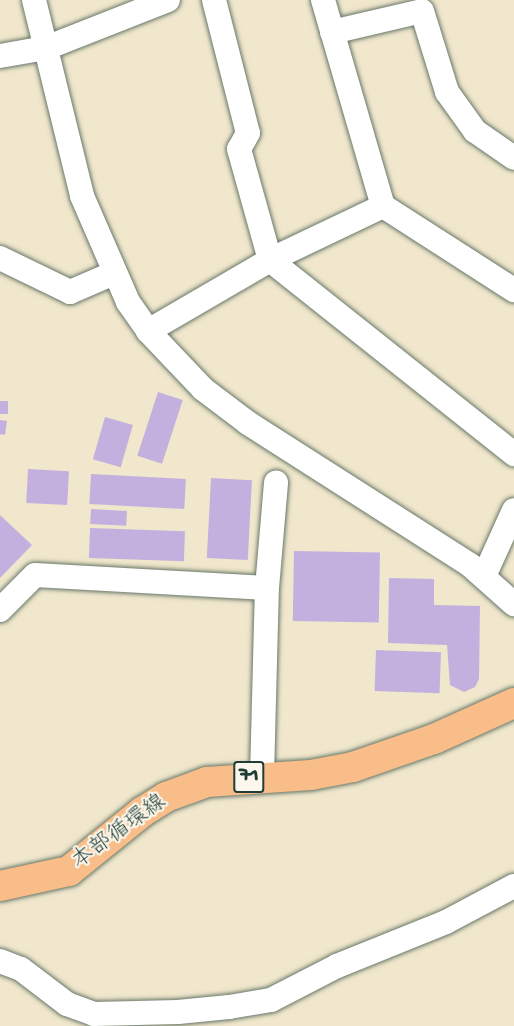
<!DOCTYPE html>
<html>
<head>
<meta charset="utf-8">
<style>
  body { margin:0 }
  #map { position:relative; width:514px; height:1026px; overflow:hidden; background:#f0e7cc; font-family:"Gochi Hand","Klee One",sans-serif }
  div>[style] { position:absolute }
  .building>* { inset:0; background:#c4b0de; transform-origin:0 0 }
  .roads { filter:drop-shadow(0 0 2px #687869) drop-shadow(0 0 2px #687869) }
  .minor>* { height:24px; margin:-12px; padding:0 12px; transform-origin:12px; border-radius:12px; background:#fff }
  .major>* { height:30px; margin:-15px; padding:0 15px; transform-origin:15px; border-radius:15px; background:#f8bd88 }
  span { translate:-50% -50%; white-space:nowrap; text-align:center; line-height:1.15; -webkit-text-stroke:4.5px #fbf7ec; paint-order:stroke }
  .shield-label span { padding:2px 4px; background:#fbf7ec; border:2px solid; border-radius:4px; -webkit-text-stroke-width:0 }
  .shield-label { font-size:21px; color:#1f3d34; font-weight:700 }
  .street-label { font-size:22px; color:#1f3d34 }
</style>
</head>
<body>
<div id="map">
  <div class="building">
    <i style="left:158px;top:392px;width:26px;height:67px;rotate:18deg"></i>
    <i style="left:0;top:401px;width:8px;height:13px"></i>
    <i style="left:105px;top:417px;width:29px;height:44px;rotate:16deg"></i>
    <i style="left:0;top:420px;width:7px;height:14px;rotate:8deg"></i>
    <i style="left:28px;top:469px;width:41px;height:34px;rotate:3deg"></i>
    <i style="left:91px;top:474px;width:95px;height:30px;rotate:3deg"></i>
    <i style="left:211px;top:478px;width:41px;height:80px;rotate:3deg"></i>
    <i style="left:91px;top:509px;width:36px;height:15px;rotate:3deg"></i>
    <i style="clip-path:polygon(0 515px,32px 545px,0 578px)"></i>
    <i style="left:90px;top:528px;width:95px;height:30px;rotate:2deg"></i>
    <i style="left:294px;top:551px;width:86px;height:70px;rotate:1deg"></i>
    <i style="clip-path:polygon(389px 578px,434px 579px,434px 605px,480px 606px,479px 679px,475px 687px,464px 692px,450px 685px,447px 645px,388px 643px)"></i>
    <i style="left:376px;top:650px;width:65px;height:41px;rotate:2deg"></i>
  </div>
  <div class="roads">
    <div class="minor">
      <i style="left:34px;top:0;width:202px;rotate:76.2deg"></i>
      <i style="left:82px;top:196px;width:116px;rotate:66.5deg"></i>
      <i style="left:128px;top:302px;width:35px;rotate:55deg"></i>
      <i style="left:148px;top:331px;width:80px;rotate:46.5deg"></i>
      <i style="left:203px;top:389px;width:56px;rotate:37.1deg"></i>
      <i style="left:248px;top:423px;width:264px;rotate:32.6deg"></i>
      <i style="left:470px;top:565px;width:59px;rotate:41.6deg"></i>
      <i style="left:214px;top:0;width:137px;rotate:75.7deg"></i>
      <i style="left:248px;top:133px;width:18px;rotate:119deg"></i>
      <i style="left:239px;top:149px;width:115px;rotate:74.4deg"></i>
      <i style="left:270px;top:260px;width:312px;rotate:38.5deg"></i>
      <i style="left:323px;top:0;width:215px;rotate:73.8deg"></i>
      <i style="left:383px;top:206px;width:156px;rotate:32.7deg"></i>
      <i style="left:332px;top:32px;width:92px;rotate:-13.1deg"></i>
      <i style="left:422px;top:11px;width:85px;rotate:72.8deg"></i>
      <i style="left:447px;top:92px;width:48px;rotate:54.3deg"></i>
      <i style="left:475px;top:131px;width:47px;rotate:34.7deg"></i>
      <i style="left:0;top:56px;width:47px;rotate:-9.9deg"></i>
      <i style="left:46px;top:48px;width:131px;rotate:-21.5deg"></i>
      <i style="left:0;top:258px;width:78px;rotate:25.9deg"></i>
      <i style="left:70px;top:292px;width:48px;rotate:-23.4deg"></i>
      <i style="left:148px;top:331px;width:141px;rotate:-30.2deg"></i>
      <i style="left:270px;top:260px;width:125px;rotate:-25.5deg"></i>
      <i style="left:485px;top:574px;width:70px;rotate:-65.6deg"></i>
      <i style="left:0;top:610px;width:49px;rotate:-45deg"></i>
      <i style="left:35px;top:575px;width:232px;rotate:3.2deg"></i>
      <i style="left:262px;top:776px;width:188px;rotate:-88.5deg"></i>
      <i style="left:267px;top:588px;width:106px;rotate:-85.1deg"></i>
      <i style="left:0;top:961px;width:22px;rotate:21deg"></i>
      <i style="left:21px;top:969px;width:58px;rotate:37.3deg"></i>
      <i style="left:67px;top:1004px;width:29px;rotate:20deg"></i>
      <i style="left:94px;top:1014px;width:84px;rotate:-1.4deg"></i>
      <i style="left:178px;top:1012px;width:51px;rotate:-5.6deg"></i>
      <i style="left:229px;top:1007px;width:43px;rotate:-9.5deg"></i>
      <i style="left:271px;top:1000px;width:74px;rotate:-27.3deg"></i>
      <i style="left:337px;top:966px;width:118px;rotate:-22deg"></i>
      <i style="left:446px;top:922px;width:77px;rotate:-27.9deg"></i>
    </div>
    <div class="major">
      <i style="left:0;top:886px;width:71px;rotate:-12.3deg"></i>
      <i style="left:69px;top:871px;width:94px;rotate:-38.9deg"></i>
      <i style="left:142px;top:812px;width:28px;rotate:-32deg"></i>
      <i style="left:166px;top:797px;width:44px;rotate:-20.1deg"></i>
      <i style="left:207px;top:782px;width:104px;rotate:-3.9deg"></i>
      <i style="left:311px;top:775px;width:43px;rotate:-10.8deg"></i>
      <i style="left:353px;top:767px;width:86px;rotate:-19.1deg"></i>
      <i style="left:434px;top:739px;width:88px;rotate:-24.2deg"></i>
    </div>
  </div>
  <div class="shield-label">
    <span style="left:249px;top:777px">71</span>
  </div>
  <div class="street-label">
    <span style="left:120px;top:833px;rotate:-36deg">本部循環線</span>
  </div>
</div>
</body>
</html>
